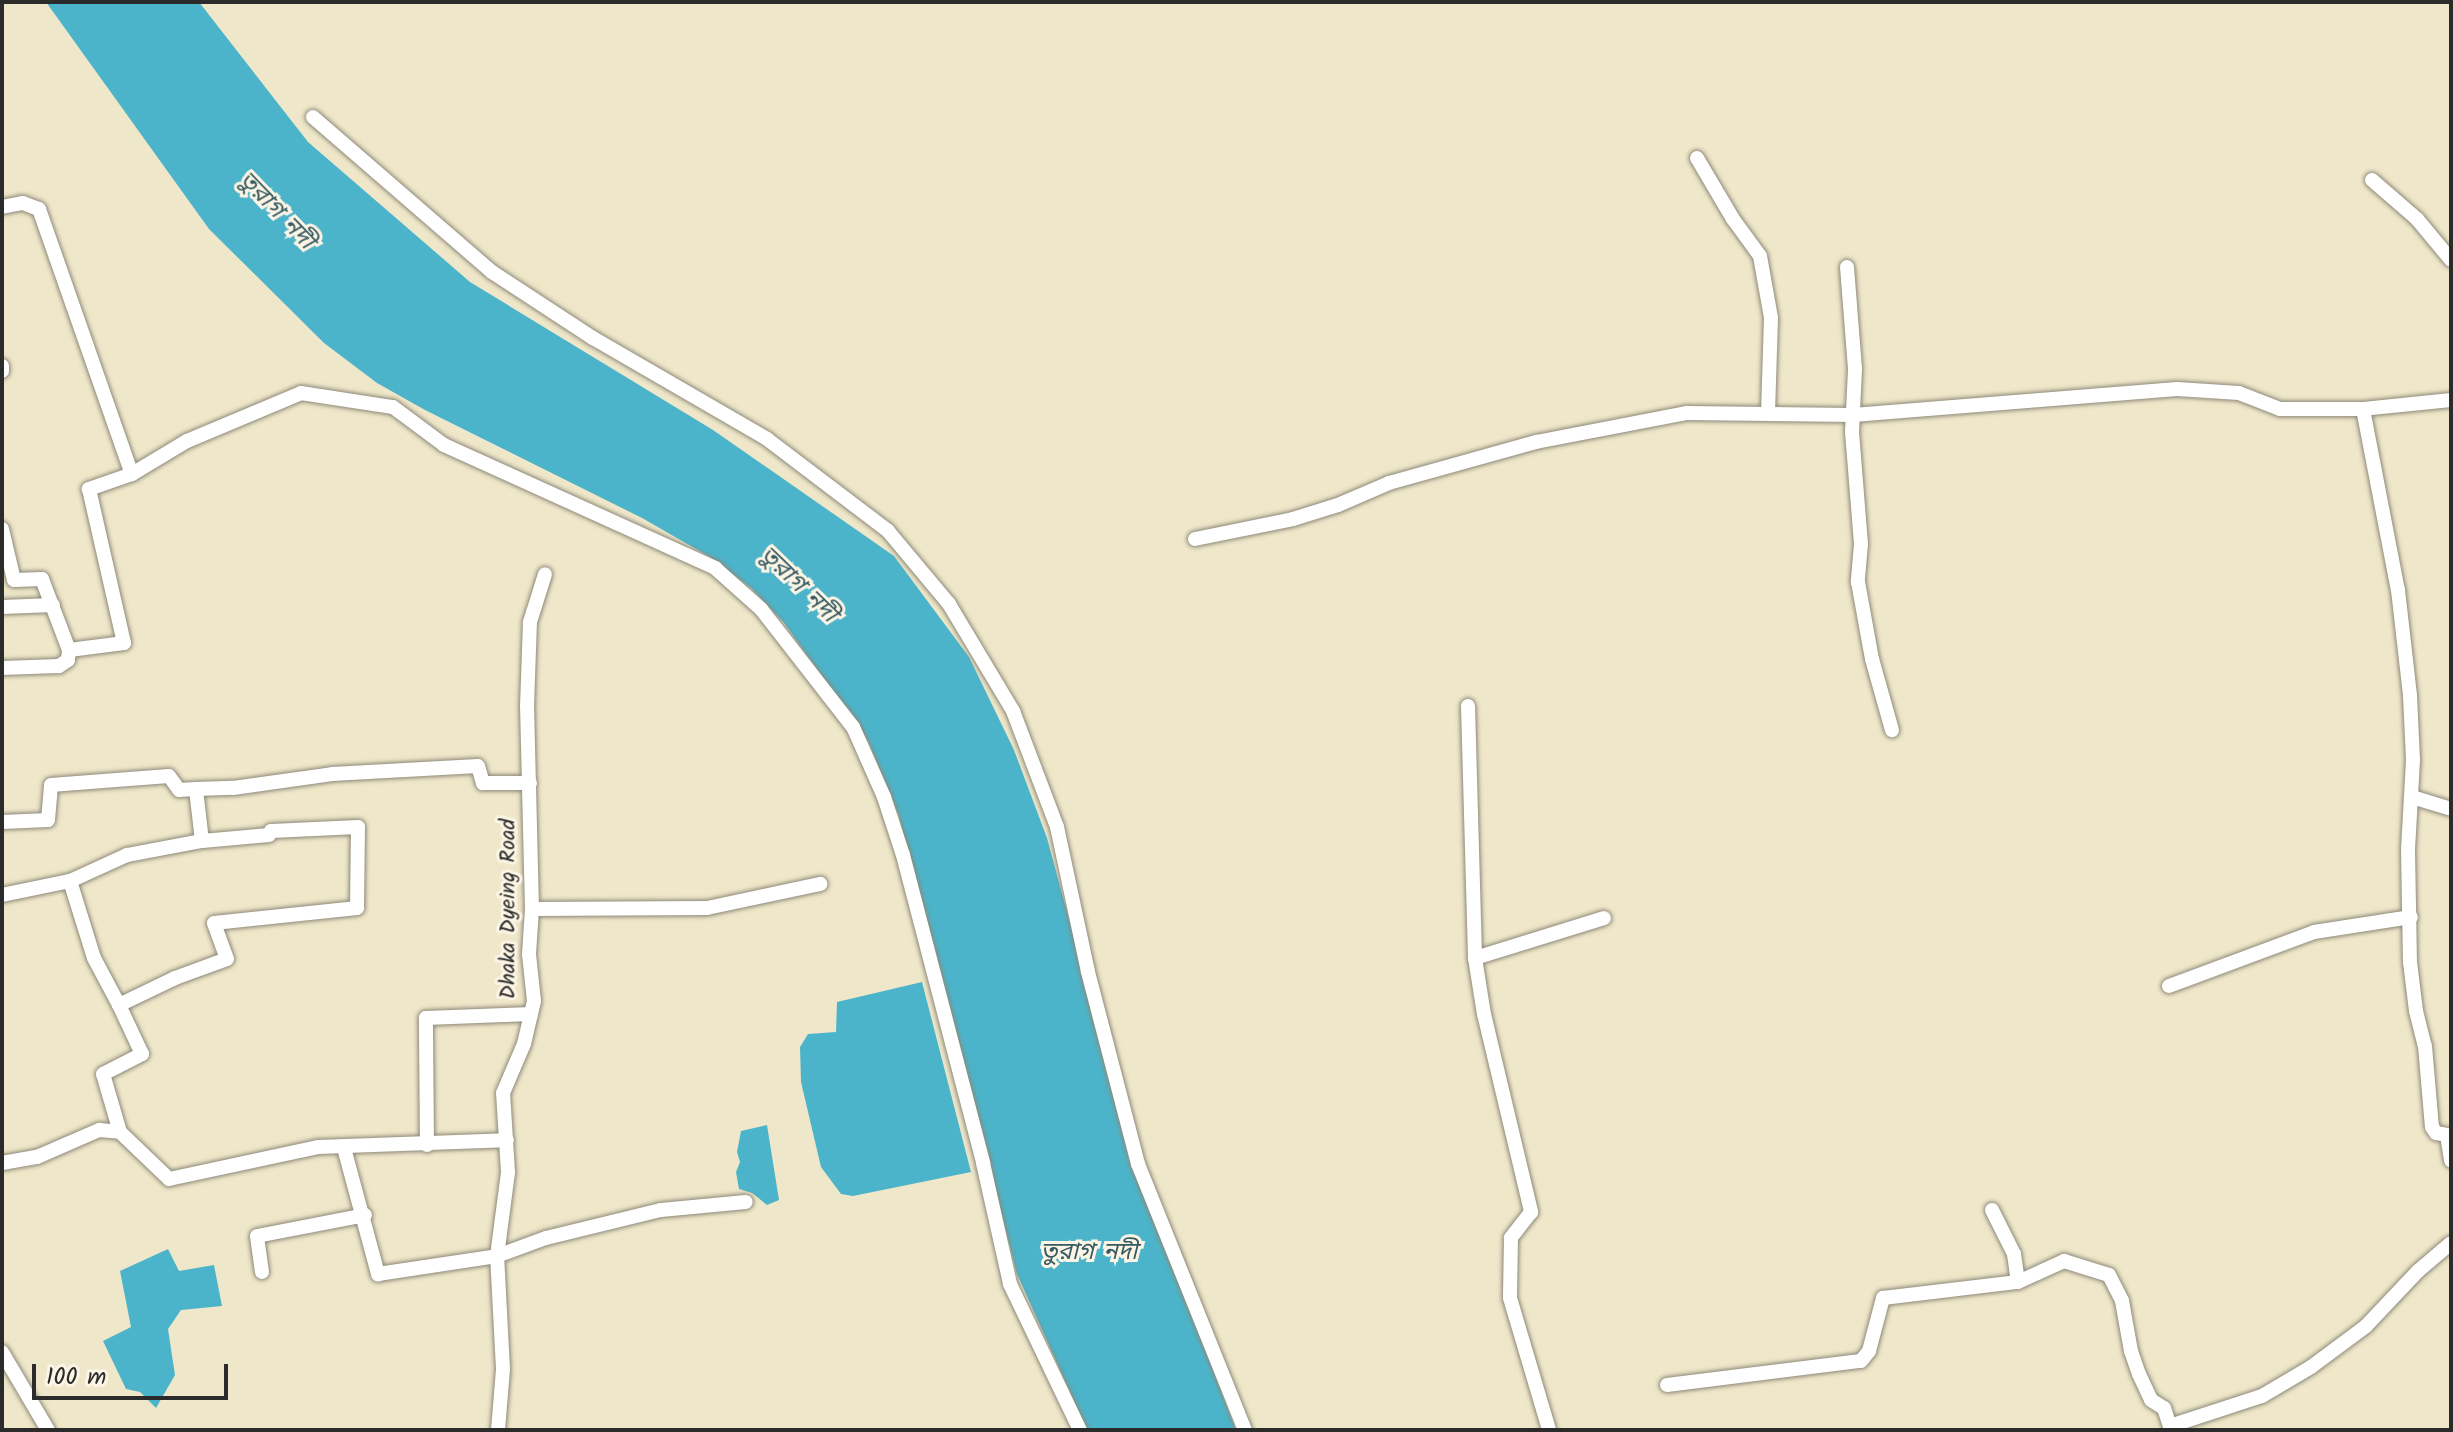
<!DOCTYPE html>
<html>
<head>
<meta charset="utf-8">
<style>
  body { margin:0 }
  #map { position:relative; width:2453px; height:1432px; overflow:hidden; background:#efe7c9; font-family:Kalam,"Noto Sans Bengali",sans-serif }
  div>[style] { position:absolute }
  .water>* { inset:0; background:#4cb4ca }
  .roads { filter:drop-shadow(0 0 2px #8d897a) drop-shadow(0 0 2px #8d897a) }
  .street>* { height:14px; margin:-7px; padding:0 7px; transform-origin:7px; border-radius:7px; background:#fff }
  span { translate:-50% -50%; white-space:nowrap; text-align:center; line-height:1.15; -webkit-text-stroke:6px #fcf5e5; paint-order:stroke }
  .street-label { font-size:22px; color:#2b2b2b }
  .water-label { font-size:24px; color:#375b63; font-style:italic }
  .frame { position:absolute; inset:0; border:4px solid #2b2b2b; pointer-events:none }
  .scale { position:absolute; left:32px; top:1364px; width:196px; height:36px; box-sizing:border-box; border:4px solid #2b2b2b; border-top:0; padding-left:10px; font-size:24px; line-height:28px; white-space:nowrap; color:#2b2b2b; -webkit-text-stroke:6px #fcf5e5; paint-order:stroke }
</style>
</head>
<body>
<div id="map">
  <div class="water">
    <i style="clip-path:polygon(46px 2px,199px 2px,308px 142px,470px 282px,713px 430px,894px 556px,969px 657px,1014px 750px,1047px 838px,1138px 1174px,1236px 1430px,1087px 1430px,1017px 1274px,899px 816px,868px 741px,784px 623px,751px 588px,710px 557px,642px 518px,425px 410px,377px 383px,324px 343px,209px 229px)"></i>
    <i style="clip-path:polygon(922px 982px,971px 1172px,853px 1196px,841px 1194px,821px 1167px,801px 1082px,800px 1047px,808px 1034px,836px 1032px,837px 1002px)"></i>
    <i style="clip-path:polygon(767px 1125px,779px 1200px,767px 1205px,752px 1193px,739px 1189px,736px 1172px,740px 1162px,737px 1152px,741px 1131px)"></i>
    <i style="clip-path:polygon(168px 1249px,179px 1271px,214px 1265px,222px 1306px,181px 1310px,168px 1329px,175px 1375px,156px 1408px,140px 1392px,126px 1389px,103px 1341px,131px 1327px,120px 1271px)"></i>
  </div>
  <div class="roads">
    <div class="street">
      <i style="left:313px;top:117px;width:237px;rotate:40.9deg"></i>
      <i style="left:492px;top:272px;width:121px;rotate:33.2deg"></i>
      <i style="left:593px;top:338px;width:201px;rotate:30.1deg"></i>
      <i style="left:767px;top:439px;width:152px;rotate:37.2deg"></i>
      <i style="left:888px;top:531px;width:95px;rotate:50.1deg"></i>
      <i style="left:949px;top:604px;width:125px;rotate:59.1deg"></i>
      <i style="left:1013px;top:711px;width:124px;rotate:69.2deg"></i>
      <i style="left:1057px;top:827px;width:148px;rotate:77.9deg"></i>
      <i style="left:1088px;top:972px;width:198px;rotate:75.4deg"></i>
      <i style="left:1138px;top:1164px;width:287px;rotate:68.1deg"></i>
      <i style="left:1697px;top:158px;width:71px;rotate:59.5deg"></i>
      <i style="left:1733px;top:219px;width:46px;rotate:53.9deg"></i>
      <i style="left:1760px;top:256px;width:63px;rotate:79.9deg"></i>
      <i style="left:1771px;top:318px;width:95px;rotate:91.8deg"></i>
      <i style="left:2372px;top:180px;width:60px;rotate:40.9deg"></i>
      <i style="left:2417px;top:219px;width:53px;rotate:50.3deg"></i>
      <i style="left:2px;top:207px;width:21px;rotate:-11deg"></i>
      <i style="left:23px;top:203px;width:17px;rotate:21deg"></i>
      <i style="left:39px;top:209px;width:281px;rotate:70.7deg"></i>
      <i style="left:132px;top:474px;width:46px;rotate:160.8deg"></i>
      <i style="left:89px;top:489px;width:158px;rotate:77.2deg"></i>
      <i style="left:124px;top:643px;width:55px;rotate:172.7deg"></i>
      <i style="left:69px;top:650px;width:10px;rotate:96deg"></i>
      <i style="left:68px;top:660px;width:11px;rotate:146deg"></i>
      <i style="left:59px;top:666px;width:57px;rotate:178deg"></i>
      <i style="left:1847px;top:267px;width:102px;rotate:85.5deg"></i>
      <i style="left:1855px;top:369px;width:63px;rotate:92.7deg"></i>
      <i style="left:1852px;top:432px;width:112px;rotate:85.4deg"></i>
      <i style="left:1861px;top:544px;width:38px;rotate:95deg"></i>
      <i style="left:1858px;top:582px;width:78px;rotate:79.7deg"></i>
      <i style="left:1872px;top:659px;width:74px;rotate:74.3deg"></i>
      <i style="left:2px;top:366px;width:5px;rotate:90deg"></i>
      <i style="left:2451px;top:400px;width:88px;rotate:174.2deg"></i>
      <i style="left:2363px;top:409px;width:184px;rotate:79.1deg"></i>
      <i style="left:2398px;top:590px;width:107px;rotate:83.5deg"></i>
      <i style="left:2410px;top:696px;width:64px;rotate:87.3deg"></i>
      <i style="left:2413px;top:760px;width:89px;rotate:93.2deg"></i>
      <i style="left:2408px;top:849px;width:113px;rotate:89deg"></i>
      <i style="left:2410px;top:962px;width:49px;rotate:83deg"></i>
      <i style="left:2416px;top:1011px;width:36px;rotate:76deg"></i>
      <i style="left:2425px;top:1046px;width:81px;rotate:85.1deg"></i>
      <i style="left:2432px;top:1127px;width:7px;rotate:56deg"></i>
      <i style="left:2436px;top:1133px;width:11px;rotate:10deg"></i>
      <i style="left:2447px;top:1135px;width:26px;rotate:81deg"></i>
      <i style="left:132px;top:474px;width:64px;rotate:-31deg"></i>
      <i style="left:187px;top:441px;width:124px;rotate:-22.8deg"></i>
      <i style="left:301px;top:393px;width:93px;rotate:8.7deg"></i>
      <i style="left:393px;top:407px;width:64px;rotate:36.7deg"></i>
      <i style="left:444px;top:445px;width:298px;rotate:24.4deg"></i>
      <i style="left:715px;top:568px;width:62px;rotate:41.7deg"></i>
      <i style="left:761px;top:609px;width:150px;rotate:52.1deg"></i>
      <i style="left:853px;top:727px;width:77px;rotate:66.1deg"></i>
      <i style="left:884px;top:797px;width:61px;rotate:71.9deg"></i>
      <i style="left:903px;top:855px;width:318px;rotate:75.4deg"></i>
      <i style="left:983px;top:1163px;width:124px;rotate:77.4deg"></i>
      <i style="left:1010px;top:1284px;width:162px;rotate:64.4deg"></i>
      <i style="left:2px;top:529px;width:52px;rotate:76.8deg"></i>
      <i style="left:14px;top:580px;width:28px;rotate:-2deg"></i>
      <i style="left:42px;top:579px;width:76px;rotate:69.2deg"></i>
      <i style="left:1195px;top:539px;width:100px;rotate:-11.5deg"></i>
      <i style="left:1293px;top:519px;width:47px;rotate:-17.3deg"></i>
      <i style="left:1338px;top:505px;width:56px;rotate:-23.3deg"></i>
      <i style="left:1389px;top:483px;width:153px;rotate:-15.6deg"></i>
      <i style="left:1536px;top:442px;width:154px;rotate:-10.9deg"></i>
      <i style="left:1687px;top:413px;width:166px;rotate:0.7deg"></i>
      <i style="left:1853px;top:415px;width:325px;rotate:-4.6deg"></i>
      <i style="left:2177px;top:389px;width:62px;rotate:3.7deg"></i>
      <i style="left:2239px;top:393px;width:44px;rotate:21.3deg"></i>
      <i style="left:2280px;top:409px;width:83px"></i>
      <i style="left:2px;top:607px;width:51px;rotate:-2.2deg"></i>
      <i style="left:1468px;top:706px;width:252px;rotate:88.4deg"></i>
      <i style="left:1475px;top:958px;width:57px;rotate:80.9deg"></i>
      <i style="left:1484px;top:1014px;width:204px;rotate:76.6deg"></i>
      <i style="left:1531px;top:1212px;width:33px;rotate:128deg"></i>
      <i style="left:1511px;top:1238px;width:60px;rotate:91deg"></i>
      <i style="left:1510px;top:1298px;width:138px;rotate:73.5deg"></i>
      <i style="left:2412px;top:797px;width:39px;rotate:17deg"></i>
      <i style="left:2px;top:822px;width:46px;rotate:-2.5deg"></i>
      <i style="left:48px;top:820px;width:35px;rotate:-85deg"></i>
      <i style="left:51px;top:785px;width:118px;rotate:-4.4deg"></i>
      <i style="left:169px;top:776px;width:17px;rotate:54deg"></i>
      <i style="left:179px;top:790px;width:17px;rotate:-3deg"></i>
      <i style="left:2px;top:895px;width:69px;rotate:-11.6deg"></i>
      <i style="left:532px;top:909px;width:175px;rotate:-0.3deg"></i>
      <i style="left:707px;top:908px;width:116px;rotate:-12deg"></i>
      <i style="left:1475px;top:958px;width:135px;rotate:-17.2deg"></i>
      <i style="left:2169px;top:986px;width:155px;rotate:-20.4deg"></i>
      <i style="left:2314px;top:932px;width:98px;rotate:-8.8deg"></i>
      <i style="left:119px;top:1005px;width:53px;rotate:-118deg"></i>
      <i style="left:94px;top:958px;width:81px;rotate:-107.3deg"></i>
      <i style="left:70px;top:881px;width:63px;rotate:-24.5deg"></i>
      <i style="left:127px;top:855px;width:76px;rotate:-10.6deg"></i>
      <i style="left:120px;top:1132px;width:60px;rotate:-106.3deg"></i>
      <i style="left:103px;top:1074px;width:44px;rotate:-27.1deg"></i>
      <i style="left:142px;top:1054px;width:54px;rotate:-115.1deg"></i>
      <i style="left:119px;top:1005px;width:62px;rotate:-25.7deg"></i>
      <i style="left:175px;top:978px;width:55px;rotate:-20.1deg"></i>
      <i style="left:227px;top:959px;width:38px;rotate:-110deg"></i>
      <i style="left:214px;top:923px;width:144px;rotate:-6deg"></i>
      <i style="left:357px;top:908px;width:81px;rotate:-89.3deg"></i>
      <i style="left:358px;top:827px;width:87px;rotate:177.4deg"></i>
      <i style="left:271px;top:831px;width:4px;rotate:117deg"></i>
      <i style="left:269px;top:835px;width:67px;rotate:174.9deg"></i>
      <i style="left:202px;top:841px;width:52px;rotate:-96.6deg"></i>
      <i style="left:196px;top:789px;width:37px;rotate:-2deg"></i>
      <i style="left:233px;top:788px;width:100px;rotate:-8deg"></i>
      <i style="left:332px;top:774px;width:146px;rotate:-3.1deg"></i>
      <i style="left:478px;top:766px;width:18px;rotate:74deg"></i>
      <i style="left:483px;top:783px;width:47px"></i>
      <i style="left:427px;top:1145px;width:127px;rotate:-90.5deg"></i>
      <i style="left:426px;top:1018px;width:105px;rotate:-2.2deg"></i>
      <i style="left:344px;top:1148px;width:131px;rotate:74.9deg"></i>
      <i style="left:378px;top:1274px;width:120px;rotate:-8.6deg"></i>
      <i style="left:497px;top:1256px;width:52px;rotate:-20.2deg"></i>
      <i style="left:546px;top:1238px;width:118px;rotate:-13.7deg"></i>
      <i style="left:661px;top:1210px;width:85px;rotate:-5.4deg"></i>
      <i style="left:2px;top:1163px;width:36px;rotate:-10deg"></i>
      <i style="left:37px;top:1157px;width:68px;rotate:-23.5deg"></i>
      <i style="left:99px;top:1130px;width:21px;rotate:5deg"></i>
      <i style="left:120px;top:1132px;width:68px;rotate:43.8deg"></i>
      <i style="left:169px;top:1179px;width:152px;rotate:-12.1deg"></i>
      <i style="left:318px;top:1147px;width:189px;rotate:-2.1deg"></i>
      <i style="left:1992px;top:1210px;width:49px;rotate:63.4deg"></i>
      <i style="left:2014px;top:1254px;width:28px;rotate:82deg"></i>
      <i style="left:262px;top:1272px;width:36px;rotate:-98deg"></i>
      <i style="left:257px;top:1236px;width:110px;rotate:-11deg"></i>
      <i style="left:2px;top:1352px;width:91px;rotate:59.5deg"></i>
      <i style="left:1667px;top:1385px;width:195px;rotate:-7.1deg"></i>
      <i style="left:1861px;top:1361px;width:13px;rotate:-51deg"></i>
      <i style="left:1869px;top:1351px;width:55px;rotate:-75.2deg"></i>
      <i style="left:1883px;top:1298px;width:136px;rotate:-6.8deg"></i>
      <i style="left:2018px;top:1282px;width:51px;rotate:-24.5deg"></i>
      <i style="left:2064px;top:1261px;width:47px;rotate:17.3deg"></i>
      <i style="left:2109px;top:1275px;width:29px;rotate:63deg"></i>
      <i style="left:2122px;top:1301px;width:51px;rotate:79.8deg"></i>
      <i style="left:2131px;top:1351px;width:24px;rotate:71deg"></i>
      <i style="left:2139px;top:1374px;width:29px;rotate:65deg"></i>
      <i style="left:2151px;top:1400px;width:15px;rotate:32deg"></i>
      <i style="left:2164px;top:1408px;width:23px;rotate:72deg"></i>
      <i style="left:2170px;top:1426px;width:97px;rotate:-18.1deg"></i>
      <i style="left:2262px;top:1396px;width:57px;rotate:-30.6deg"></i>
      <i style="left:2311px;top:1367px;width:69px;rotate:-36.7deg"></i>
      <i style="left:2366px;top:1326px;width:76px;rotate:-46.6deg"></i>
      <i style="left:2418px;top:1271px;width:43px;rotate:-40.3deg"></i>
      <i style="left:498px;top:1430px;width:61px;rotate:-85.3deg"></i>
      <i style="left:503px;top:1369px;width:113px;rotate:-93deg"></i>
      <i style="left:497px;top:1256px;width:85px;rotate:-82.5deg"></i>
      <i style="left:508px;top:1172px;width:79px;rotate:-93.6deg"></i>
      <i style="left:503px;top:1093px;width:53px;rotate:-66.8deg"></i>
      <i style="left:524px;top:1044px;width:44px;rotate:-76.9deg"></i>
      <i style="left:534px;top:1001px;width:47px;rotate:-96.1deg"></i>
      <i style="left:529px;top:954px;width:45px;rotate:-86.2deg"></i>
      <i style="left:532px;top:909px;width:202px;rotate:-91.4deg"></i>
      <i style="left:527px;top:707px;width:85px;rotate:-88deg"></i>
      <i style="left:530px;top:622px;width:50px;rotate:-72.6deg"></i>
    </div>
  </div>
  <div class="street-label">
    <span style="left:509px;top:909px;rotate:-90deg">Dhaka Dyeing Road</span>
  </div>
  <div class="water-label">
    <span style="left:276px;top:211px;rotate:46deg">তুরাগ নদী</span>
    <span style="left:798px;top:585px;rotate:44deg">তুরাগ নদী</span>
    <span style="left:1089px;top:1253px">তুরাগ নদী</span>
  </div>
  <div class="frame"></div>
  <div class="scale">100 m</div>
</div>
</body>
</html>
